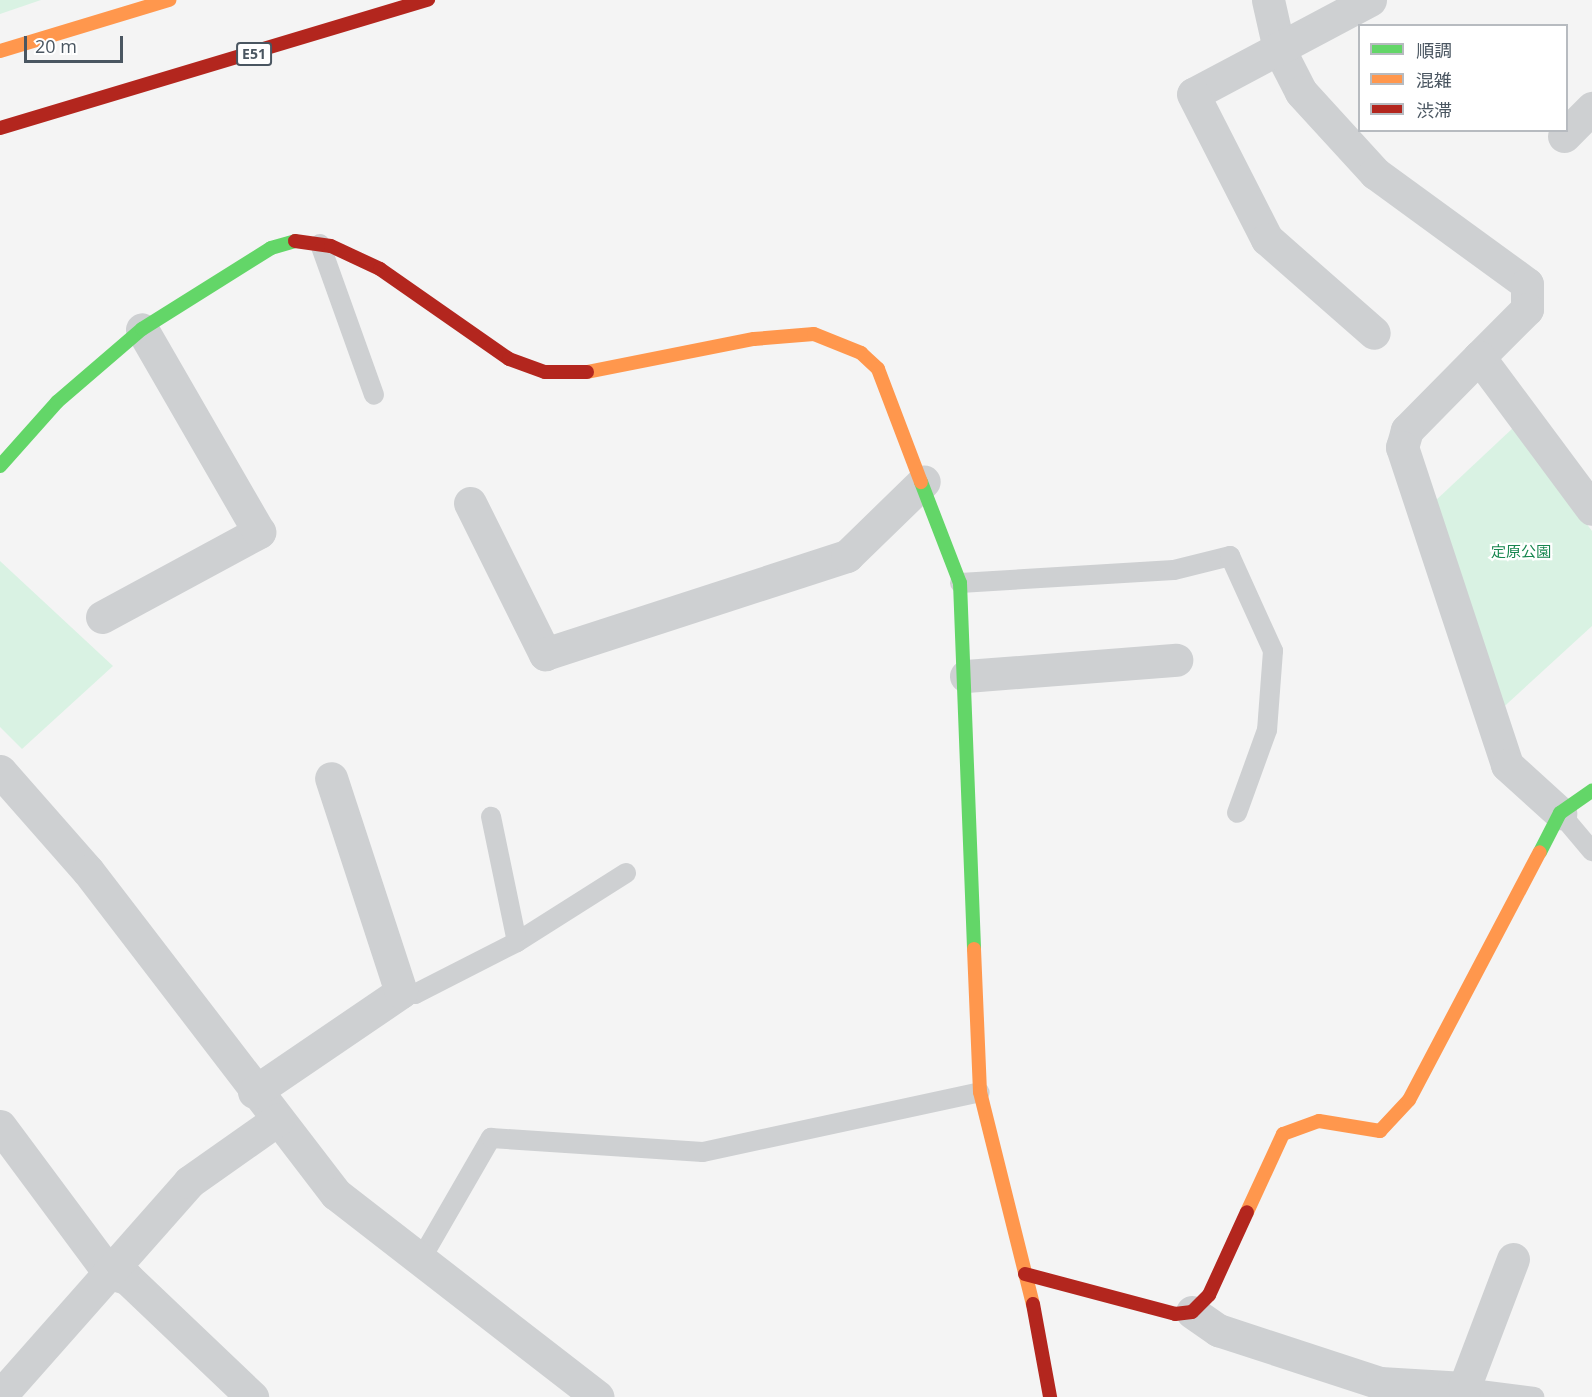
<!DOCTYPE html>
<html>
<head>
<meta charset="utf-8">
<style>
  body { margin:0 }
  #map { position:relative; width:1592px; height:1397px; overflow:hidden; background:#f4f4f4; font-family:"Open Sans","Noto Sans JP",sans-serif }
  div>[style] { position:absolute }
  .green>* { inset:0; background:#d9f2e3 }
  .lane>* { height:20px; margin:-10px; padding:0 10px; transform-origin:10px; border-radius:10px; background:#ced0d2 }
  .street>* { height:33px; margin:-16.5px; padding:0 16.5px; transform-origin:16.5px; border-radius:16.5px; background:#ced0d2 }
  .fast>* { height:14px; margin:-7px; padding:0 7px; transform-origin:7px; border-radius:7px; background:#63d668 }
  .slow>* { height:14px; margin:-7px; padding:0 7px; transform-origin:7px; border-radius:7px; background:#ff974d }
  .jam>* { height:14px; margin:-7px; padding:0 7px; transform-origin:7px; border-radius:7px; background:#b3261e }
  span { translate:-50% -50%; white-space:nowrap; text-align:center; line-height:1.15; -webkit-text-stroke:4.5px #fff; paint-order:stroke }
  .shield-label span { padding:2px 4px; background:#fff; border:2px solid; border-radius:4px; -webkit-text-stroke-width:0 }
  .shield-label { font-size:14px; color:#4a5661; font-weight:700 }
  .park-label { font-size:15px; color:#17864f }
  .legend { position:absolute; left:1358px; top:24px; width:210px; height:108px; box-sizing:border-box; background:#fff; border:2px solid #b7bbc0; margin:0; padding:8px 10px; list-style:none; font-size:18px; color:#4a5661 }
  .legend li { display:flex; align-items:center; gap:12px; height:30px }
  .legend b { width:30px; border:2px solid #b7bbc0 }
  .scale { position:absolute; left:24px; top:36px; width:99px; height:27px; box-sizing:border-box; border:3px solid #4a5661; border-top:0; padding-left:8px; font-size:18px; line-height:21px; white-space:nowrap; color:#4a5661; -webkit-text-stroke:4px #fff; paint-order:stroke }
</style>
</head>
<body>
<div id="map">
  <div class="green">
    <i style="clip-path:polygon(0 0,41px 0,0 14px)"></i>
    <i style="clip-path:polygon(1514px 427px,1592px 531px,1592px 626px,1496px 714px,1434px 502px)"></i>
    <i style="clip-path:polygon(0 561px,113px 666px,22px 749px,0 727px)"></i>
  </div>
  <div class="lane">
    <i style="left:320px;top:244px;width:160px;rotate:70.3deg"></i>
    <i style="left:960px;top:583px;width:214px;rotate:-3.5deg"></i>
    <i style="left:1174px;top:570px;width:58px;rotate:-14deg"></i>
    <i style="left:1230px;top:556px;width:104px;rotate:65.6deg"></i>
    <i style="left:1273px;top:651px;width:79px;rotate:94.3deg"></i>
    <i style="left:1267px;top:730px;width:88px;rotate:109.9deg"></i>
    <i style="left:1560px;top:813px;width:50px;rotate:49.9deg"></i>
    <i style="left:517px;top:942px;width:129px;rotate:-32.3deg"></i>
    <i style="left:401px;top:992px;width:14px;rotate:8deg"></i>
    <i style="left:415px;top:994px;width:114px;rotate:-27deg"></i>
    <i style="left:517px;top:942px;width:128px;rotate:-101.7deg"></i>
    <i style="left:421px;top:1259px;width:140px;rotate:-60deg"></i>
    <i style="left:491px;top:1138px;width:212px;rotate:3.8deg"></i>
    <i style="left:703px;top:1152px;width:283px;rotate:-12.2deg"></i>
    <i style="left:1464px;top:1397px;width:9px;rotate:-90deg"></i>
    <i style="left:1464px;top:1388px;width:71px;rotate:7.3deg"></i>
  </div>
  <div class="street">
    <i style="left:1268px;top:0;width:50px;rotate:77.3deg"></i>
    <i style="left:1279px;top:49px;width:48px;rotate:62.9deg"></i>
    <i style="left:1301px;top:92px;width:110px;rotate:47.6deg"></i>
    <i style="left:1375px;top:173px;width:188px;rotate:36.1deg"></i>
    <i style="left:1527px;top:284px;width:25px;rotate:90deg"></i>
    <i style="left:1527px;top:309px;width:68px;rotate:135deg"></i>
    <i style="left:1479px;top:357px;width:189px;rotate:53.4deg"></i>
    <i style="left:1370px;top:0;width:200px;rotate:152deg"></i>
    <i style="left:1193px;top:94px;width:163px;rotate:63deg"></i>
    <i style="left:1267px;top:239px;width:142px;rotate:41.3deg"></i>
    <i style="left:1564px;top:136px;width:40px;rotate:-45deg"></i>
    <i style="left:1479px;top:357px;width:103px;rotate:134.6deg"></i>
    <i style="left:1407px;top:430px;width:18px;rotate:106deg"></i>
    <i style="left:1402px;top:447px;width:335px;rotate:71.7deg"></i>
    <i style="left:1507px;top:765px;width:72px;rotate:42.2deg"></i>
    <i style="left:470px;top:503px;width:169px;rotate:63.6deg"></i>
    <i style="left:545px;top:654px;width:318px;rotate:-18deg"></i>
    <i style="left:847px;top:556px;width:107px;rotate:-44.2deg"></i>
    <i style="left:102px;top:617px;width:179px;rotate:-28.4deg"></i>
    <i style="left:259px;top:532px;width:234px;rotate:-120deg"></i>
    <i style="left:966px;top:676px;width:211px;rotate:-4.4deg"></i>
    <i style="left:0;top:771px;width:133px;rotate:48.7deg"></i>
    <i style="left:88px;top:871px;width:407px;rotate:52.5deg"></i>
    <i style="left:336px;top:1194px;width:331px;rotate:37.8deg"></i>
    <i style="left:254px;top:1092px;width:178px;rotate:-34.2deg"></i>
    <i style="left:401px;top:992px;width:225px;rotate:-108.1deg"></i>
    <i style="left:0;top:1126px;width:183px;rotate:53.4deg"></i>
    <i style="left:109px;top:1273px;width:19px;rotate:16deg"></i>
    <i style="left:127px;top:1278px;width:173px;rotate:43.6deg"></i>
    <i style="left:1192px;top:1312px;width:32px;rotate:35deg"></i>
    <i style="left:1218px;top:1330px;width:170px;rotate:18.1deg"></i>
    <i style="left:1380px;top:1383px;width:84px;rotate:3.4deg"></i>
    <i style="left:1464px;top:1388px;width:138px;rotate:-69.2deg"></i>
    <i style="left:0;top:1396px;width:286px;rotate:-48.5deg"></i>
    <i style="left:189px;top:1182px;width:108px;rotate:-35.2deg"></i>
  </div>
  <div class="fast">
    <i style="left:0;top:466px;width:86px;rotate:-48.3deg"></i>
    <i style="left:57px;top:402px;width:112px;rotate:-40.7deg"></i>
    <i style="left:142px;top:329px;width:152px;rotate:-32.1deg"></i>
    <i style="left:271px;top:248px;width:25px;rotate:-16deg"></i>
    <i style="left:921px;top:482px;width:108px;rotate:68.9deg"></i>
    <i style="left:960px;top:583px;width:366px;rotate:87.8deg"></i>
    <i style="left:1540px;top:852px;width:44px;rotate:-62.9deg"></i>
    <i style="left:1560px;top:813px;width:39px;rotate:-35deg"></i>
  </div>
  <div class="slow">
    <i style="left:0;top:51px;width:177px;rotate:-16.8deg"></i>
    <i style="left:587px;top:372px;width:170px;rotate:-11.2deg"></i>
    <i style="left:754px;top:339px;width:60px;rotate:-4.8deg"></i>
    <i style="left:814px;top:334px;width:51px;rotate:22deg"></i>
    <i style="left:861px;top:353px;width:23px;rotate:43deg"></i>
    <i style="left:878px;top:369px;width:121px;rotate:69.2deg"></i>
    <i style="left:974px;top:949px;width:143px;rotate:87.6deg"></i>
    <i style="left:980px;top:1092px;width:219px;rotate:76deg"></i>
    <i style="left:1247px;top:1212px;width:86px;rotate:-65.2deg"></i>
    <i style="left:1283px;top:1134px;width:38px;rotate:-20deg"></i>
    <i style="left:1319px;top:1121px;width:62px;rotate:9.3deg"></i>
    <i style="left:1380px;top:1131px;width:42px;rotate:-46.9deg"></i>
    <i style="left:1409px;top:1100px;width:280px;rotate:-62.2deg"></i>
  </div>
  <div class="jam">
    <i style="left:0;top:128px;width:447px;rotate:-16.7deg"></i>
    <i style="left:295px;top:241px;width:36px;rotate:8deg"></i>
    <i style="left:331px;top:246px;width:54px;rotate:25.1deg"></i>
    <i style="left:380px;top:269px;width:157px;rotate:34.9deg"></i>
    <i style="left:509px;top:359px;width:38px;rotate:20deg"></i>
    <i style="left:545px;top:372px;width:42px"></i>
    <i style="left:1025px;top:1274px;width:155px;rotate:14.9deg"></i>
    <i style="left:1175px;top:1314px;width:17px;rotate:-7deg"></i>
    <i style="left:1192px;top:1312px;width:24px;rotate:-45deg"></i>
    <i style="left:1209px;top:1295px;width:91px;rotate:-65.4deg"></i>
    <i style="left:1033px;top:1304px;width:95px;rotate:79.6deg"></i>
  </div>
  <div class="shield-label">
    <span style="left:254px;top:54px">E51</span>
  </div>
  <div class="park-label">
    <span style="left:1521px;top:552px">定原公園</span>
  </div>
  <ul class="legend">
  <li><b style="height:8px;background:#63d668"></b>順調</li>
  <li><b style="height:8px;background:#ff974d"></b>混雑</li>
  <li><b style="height:8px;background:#b3261e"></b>渋滞</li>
  </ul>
  <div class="scale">20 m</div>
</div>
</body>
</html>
